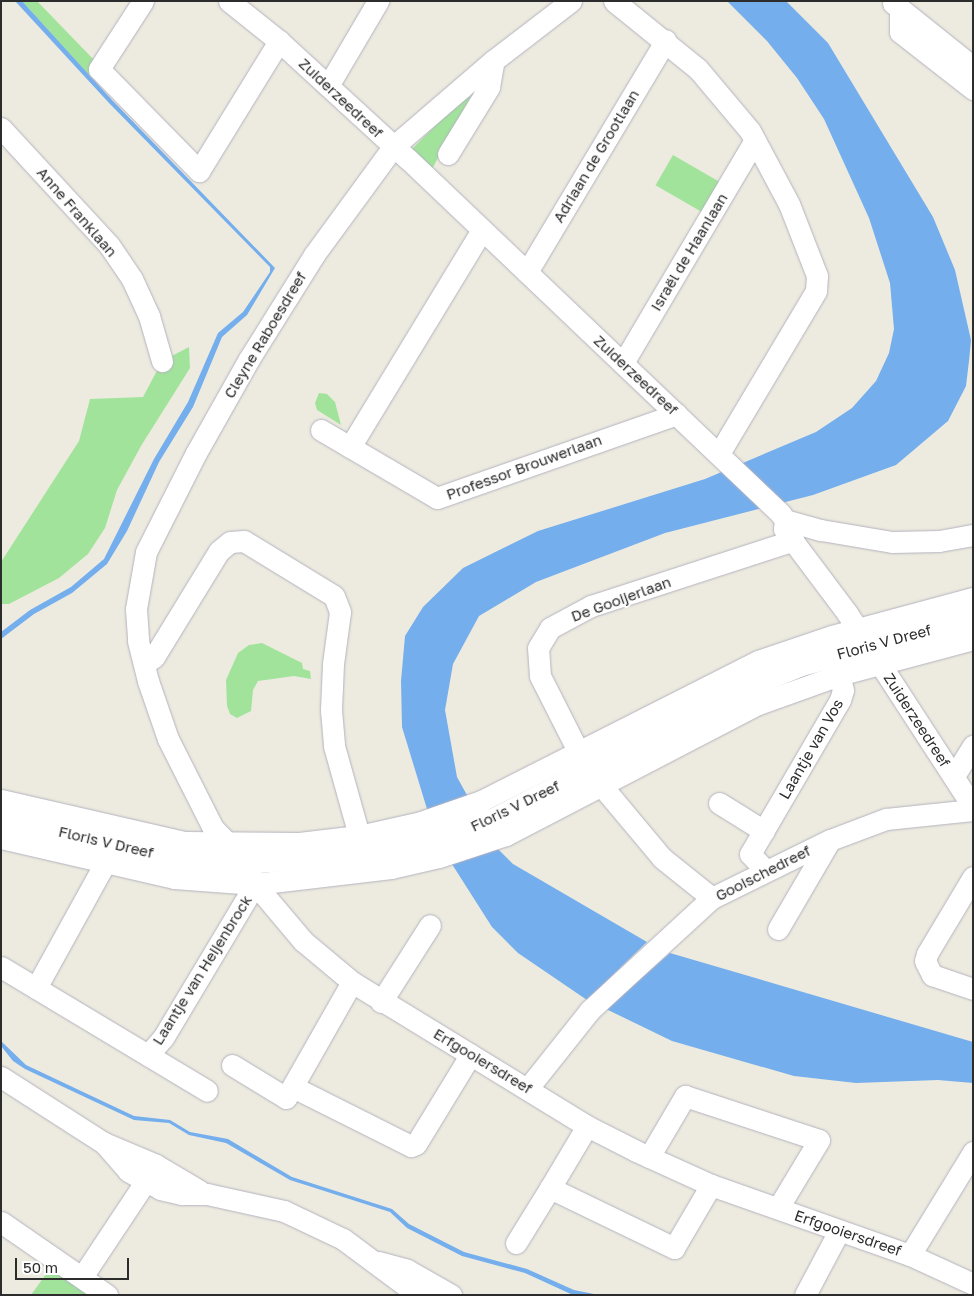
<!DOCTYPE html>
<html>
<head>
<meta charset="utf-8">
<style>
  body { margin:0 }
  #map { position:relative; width:974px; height:1296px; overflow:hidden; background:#edebdf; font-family:"Golos Text",sans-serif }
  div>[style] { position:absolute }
  .green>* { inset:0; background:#a2e39c; transform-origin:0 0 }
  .water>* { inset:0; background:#74aeed }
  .roads { filter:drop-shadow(0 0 1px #b3b2bf) drop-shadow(0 0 1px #b3b2bf) }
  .minor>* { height:21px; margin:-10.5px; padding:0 10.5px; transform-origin:10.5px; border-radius:10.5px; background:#fff }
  span { translate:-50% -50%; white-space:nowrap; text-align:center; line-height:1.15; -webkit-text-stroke:4px #fff; paint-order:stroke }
  .street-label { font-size:15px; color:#2c2c2c }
  .frame { position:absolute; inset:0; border:2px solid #2c2c2c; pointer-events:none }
  .scale { position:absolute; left:15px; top:1258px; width:114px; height:22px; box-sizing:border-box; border:2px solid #2c2c2c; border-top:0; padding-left:6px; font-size:15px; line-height:18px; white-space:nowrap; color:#2c2c2c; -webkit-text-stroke:4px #fff; paint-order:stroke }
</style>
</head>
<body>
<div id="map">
  <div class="green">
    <i style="clip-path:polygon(22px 1px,37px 1px,97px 63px,89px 75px)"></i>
    <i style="clip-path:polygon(467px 94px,470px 98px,431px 171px,412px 149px)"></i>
    <i style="left:673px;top:155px;width:56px;height:35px;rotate:30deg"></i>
    <i style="clip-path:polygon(189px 347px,190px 368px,141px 446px,117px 490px,105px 528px,88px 554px,59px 578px,9px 604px,1px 604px,1px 562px,79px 441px,90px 399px,143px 397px,162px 361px)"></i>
    <i style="clip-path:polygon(319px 393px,327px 394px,335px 402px,341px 425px,317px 410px,315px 403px)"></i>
    <i style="clip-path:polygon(262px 643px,302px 663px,303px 669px,310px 671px,311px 679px,294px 676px,258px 681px,253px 690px,251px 711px,237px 718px,230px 714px,227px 706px,226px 680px,238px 653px,249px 645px)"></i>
    <i style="clip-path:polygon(51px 1267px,98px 1295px,31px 1295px)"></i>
  </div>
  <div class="water">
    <i style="clip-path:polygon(15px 1px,22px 1px,112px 100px,275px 268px,247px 315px,222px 337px,193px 407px,159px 462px,127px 531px,107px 564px,72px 593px,34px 614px,1px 639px,1px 632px,30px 610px,71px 587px,104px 559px,154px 459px,188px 402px,218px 333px,243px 312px,270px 272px,270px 267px,109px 103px)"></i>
    <i style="clip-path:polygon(727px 1px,786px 1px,828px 43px,933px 217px,955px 270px,971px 340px,969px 361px,966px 386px,948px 421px,896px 465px,813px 495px,665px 533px,536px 582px,479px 616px,453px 664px,445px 710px,457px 777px,495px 846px,513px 864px,647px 942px,587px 1000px,518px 953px,492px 927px,450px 861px,427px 809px,402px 727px,401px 681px,405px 636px,423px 607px,463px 568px,538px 531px,705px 479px,816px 432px,852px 408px,876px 381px,889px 353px,894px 329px,890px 283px,869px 218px,824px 119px,797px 78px,767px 41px)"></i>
    <i style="clip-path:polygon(670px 953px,973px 1042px,973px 1083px,938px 1080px,856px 1083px,794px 1076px,672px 1041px,606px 1009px)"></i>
    <i style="clip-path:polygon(1px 1041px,26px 1065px,134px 1116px,170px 1120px,190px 1132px,228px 1139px,292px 1177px,392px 1209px,409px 1224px,464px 1252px,527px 1269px,574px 1290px,599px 1295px,573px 1295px,525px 1273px,462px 1256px,407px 1228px,390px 1212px,290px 1180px,226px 1143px,189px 1135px,169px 1123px,134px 1120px,25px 1069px,13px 1061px,1px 1046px)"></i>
  </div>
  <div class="roads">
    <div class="minor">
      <i style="left:143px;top:1px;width:81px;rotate:122.9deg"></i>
      <i style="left:99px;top:69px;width:143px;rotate:45.6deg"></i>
      <i style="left:199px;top:171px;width:153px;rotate:-58.4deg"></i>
      <i style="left:229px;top:1px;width:64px;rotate:38.7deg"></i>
      <i style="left:279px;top:41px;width:175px;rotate:42.5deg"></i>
      <i style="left:408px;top:159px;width:514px;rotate:43.58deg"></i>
      <i style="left:780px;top:513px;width:9px;rotate:54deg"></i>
      <i style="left:785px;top:520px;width:9px;rotate:96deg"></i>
      <i style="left:784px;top:529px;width:105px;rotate:53.1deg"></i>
      <i style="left:847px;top:613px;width:231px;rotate:57deg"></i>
      <i style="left:571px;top:1px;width:97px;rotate:142.5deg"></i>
      <i style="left:494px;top:60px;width:133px;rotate:139.3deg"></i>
      <i style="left:393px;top:147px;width:134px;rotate:126.2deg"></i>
      <i style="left:314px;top:255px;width:123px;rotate:122deg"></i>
      <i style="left:249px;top:359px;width:108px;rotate:119.4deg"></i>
      <i style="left:196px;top:453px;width:111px;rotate:116.8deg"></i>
      <i style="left:146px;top:552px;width:58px;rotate:100deg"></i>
      <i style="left:136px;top:609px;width:32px;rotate:86deg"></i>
      <i style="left:138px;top:641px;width:41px;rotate:76deg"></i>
      <i style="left:148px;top:681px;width:61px;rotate:71deg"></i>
      <i style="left:168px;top:739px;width:100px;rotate:63.2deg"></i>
      <i style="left:213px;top:828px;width:35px;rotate:46deg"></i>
      <i style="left:237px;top:853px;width:36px;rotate:60deg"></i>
      <i style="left:255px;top:884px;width:75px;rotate:49.9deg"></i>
      <i style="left:303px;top:941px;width:64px;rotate:39.9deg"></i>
      <i style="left:352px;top:982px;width:276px;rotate:31.5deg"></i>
      <i style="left:587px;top:1126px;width:55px;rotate:27deg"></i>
      <i style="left:636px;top:1151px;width:82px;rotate:24.4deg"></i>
      <i style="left:711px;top:1185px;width:211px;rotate:19.4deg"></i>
      <i style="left:910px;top:1255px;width:69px;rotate:24.7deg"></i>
      <i style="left:614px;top:1px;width:108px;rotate:39deg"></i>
      <i style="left:698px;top:69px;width:81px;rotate:50deg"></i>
      <i style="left:750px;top:131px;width:83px;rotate:61.9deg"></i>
      <i style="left:789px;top:204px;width:77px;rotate:68.7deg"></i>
      <i style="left:817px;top:276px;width:15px;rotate:94deg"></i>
      <i style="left:816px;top:291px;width:190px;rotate:120.8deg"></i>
      <i style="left:893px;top:3px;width:102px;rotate:38.7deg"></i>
      <i style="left:900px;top:9px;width:23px;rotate:90deg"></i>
      <i style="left:900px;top:32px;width:93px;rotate:38deg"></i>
      <i style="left:328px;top:86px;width:99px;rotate:-59.5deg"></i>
      <i style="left:1px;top:128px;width:159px;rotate:47.3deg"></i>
      <i style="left:109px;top:245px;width:41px;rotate:55.9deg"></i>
      <i style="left:132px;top:279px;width:41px;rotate:65.3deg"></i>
      <i style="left:149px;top:316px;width:47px;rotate:73.9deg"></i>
      <i style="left:448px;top:154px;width:79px;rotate:-58.5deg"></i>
      <i style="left:489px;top:87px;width:27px;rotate:-80deg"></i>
      <i style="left:527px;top:272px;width:270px;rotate:-59.1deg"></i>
      <i style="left:623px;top:363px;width:259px;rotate:-59.4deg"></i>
      <i style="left:321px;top:430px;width:134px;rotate:30.4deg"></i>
      <i style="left:437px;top:498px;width:254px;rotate:-19.3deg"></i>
      <i style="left:350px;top:447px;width:254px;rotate:-58.7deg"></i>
      <i style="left:785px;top:520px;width:37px;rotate:16deg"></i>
      <i style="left:821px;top:530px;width:72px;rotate:9.6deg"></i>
      <i style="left:892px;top:542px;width:47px;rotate:-1.2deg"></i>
      <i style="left:939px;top:541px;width:35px;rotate:-10deg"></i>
      <i style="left:144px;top:664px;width:12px;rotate:-35deg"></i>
      <i style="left:154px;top:657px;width:124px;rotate:-58.5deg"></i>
      <i style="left:219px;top:551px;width:14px;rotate:-39deg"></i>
      <i style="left:230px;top:542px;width:14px;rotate:-4deg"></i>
      <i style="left:244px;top:541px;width:105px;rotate:31.4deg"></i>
      <i style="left:334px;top:596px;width:17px;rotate:69deg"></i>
      <i style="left:340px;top:612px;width:52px;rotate:97.7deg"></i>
      <i style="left:333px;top:664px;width:46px;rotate:92.5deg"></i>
      <i style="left:331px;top:710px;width:36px;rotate:85deg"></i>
      <i style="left:334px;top:746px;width:108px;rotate:74.4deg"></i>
      <i style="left:578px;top:751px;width:84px;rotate:-116.9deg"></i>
      <i style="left:540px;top:676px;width:28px;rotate:-94deg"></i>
      <i style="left:538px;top:648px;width:23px;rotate:-59deg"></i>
      <i style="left:550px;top:628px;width:47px;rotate:-28.2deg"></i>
      <i style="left:591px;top:606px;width:213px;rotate:-18deg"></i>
      <i style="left:954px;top:776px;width:36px;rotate:-58deg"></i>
      <i style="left:601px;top:785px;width:95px;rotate:50.1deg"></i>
      <i style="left:662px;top:858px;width:64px;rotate:38.7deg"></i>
      <i style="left:1px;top:800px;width:189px;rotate:12.9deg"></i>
      <i style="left:185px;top:842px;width:114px;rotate:0.5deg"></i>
      <i style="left:299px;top:843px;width:60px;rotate:-6.7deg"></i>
      <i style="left:359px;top:836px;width:64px;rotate:-12.7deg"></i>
      <i style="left:421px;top:822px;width:64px;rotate:-19.3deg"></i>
      <i style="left:481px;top:801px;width:310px;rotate:-26.8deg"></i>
      <i style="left:758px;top:661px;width:78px;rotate:-18.7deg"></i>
      <i style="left:832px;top:636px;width:146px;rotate:-15.1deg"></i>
      <i style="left:719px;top:803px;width:53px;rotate:31.9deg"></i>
      <i style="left:1px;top:818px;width:190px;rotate:13.1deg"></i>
      <i style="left:186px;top:861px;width:57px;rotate:2deg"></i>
      <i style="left:243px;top:863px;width:121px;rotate:-3.8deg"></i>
      <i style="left:364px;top:855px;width:66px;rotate:-13.2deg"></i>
      <i style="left:428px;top:840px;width:67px;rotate:-18.2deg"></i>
      <i style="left:492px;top:819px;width:296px;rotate:-27.2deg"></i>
      <i style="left:755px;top:684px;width:50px;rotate:-22.4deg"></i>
      <i style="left:801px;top:665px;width:178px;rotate:-15.3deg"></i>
      <i style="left:1px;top:838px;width:178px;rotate:13deg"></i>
      <i style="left:174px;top:878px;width:81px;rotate:4.2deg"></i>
      <i style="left:255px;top:884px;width:137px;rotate:-6.7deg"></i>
      <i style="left:391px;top:868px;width:49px;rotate:-12.9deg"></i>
      <i style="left:439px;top:857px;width:71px;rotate:-18.2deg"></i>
      <i style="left:506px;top:835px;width:284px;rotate:-27.5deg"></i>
      <i style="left:758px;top:704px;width:86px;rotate:-19.7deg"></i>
      <i style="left:765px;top:870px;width:22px;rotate:-133deg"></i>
      <i style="left:750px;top:854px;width:178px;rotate:-59.7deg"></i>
      <i style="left:840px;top:700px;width:10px;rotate:-73deg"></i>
      <i style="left:843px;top:690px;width:16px;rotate:-105deg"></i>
      <i style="left:839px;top:675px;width:139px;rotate:-15deg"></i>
      <i style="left:973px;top:877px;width:90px;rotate:120.9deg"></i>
      <i style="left:927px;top:954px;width:7px;rotate:106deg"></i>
      <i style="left:925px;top:961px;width:16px;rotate:63deg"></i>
      <i style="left:932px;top:975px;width:43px;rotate:18.9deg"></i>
      <i style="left:778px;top:929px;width:103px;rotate:-59.7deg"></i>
      <i style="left:1px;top:967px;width:240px;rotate:31deg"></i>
      <i style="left:36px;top:988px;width:141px;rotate:-61.1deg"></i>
      <i style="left:381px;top:1002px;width:91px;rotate:-57.5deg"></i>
      <i style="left:148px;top:1055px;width:23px;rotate:-49deg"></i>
      <i style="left:163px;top:1038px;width:179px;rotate:-59.1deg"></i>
      <i style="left:232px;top:1065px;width:63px;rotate:31.4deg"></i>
      <i style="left:286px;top:1098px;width:133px;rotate:-60.4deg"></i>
      <i style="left:1px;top:1077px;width:122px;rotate:32.7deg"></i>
      <i style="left:104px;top:1143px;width:56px;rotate:22.9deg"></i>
      <i style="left:156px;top:1165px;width:51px;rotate:30.6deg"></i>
      <i style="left:293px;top:1087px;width:132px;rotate:26.6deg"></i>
      <i style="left:411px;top:1146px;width:5px;rotate:-22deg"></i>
      <i style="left:416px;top:1144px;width:105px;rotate:-58.6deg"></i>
      <i style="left:528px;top:1088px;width:100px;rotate:-51.5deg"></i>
      <i style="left:590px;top:1010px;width:166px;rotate:-42.6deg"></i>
      <i style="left:712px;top:898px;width:131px;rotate:-26.2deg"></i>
      <i style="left:830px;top:840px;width:60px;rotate:-20.6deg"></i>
      <i style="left:886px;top:819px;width:87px;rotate:-5.9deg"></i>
      <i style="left:587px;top:1126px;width:72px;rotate:120.8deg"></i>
      <i style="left:550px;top:1188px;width:138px;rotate:25.8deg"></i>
      <i style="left:674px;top:1248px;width:73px;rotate:-59.6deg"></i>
      <i style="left:104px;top:1143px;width:37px;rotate:49deg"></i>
      <i style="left:128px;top:1171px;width:37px;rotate:29deg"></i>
      <i style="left:160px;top:1189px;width:23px;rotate:13deg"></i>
      <i style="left:182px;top:1194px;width:25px"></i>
      <i style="left:207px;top:1194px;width:79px;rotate:12.4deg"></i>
      <i style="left:284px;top:1211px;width:65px;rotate:25.4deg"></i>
      <i style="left:343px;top:1239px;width:94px;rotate:36.7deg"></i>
      <i style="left:649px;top:1157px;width:71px;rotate:-59.5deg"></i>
      <i style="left:685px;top:1096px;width:141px;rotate:18.2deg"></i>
      <i style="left:819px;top:1140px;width:79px;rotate:121.1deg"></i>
      <i style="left:1px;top:1222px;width:129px;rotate:34.6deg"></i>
      <i style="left:516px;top:1243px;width:65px;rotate:-58.3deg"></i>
      <i style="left:910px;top:1255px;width:121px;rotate:-58.5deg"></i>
      <i style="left:378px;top:1262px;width:30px;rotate:15deg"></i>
      <i style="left:407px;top:1270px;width:51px;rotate:29.6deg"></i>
      <i style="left:82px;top:1277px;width:128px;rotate:-56.4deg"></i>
      <i style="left:805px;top:1295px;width:72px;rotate:-62deg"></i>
    </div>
  </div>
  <div class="street-label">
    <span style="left:341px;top:98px;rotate:43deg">Zuiderzeedreef</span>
    <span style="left:596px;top:156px;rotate:-59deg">Adriaan de Grootlaan</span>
    <span style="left:77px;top:212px;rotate:49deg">Anne Franklaan</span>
    <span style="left:689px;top:252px;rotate:-59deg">Israël de Haanlaan</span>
    <span style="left:265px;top:335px;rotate:-59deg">Cleyne Raboesdreef</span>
    <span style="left:636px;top:375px;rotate:43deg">Zuiderzeedreef</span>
    <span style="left:524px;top:467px;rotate:-20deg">Professor Brouwerlaan</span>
    <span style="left:621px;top:599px;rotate:-20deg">De Gooijerlaan</span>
    <span style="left:884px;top:642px;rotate:-15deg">Floris V Dreef</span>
    <span style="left:917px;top:720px;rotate:57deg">Zuiderzeedreef</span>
    <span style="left:811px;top:749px;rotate:-60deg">Laantje van Vos</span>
    <span style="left:515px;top:806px;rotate:-26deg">Floris V Dreef</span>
    <span style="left:106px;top:842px;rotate:13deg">Floris V Dreef</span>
    <span style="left:763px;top:873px;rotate:-27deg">Gooischedreef</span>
    <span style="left:202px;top:970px;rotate:-58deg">Laantje van Heijenbrock</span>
    <span style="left:483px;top:1061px;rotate:31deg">Erfgooiersdreef</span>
    <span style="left:848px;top:1233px;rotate:19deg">Erfgooiersdreef</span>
  </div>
  <div class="frame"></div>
  <div class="scale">50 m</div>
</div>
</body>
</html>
